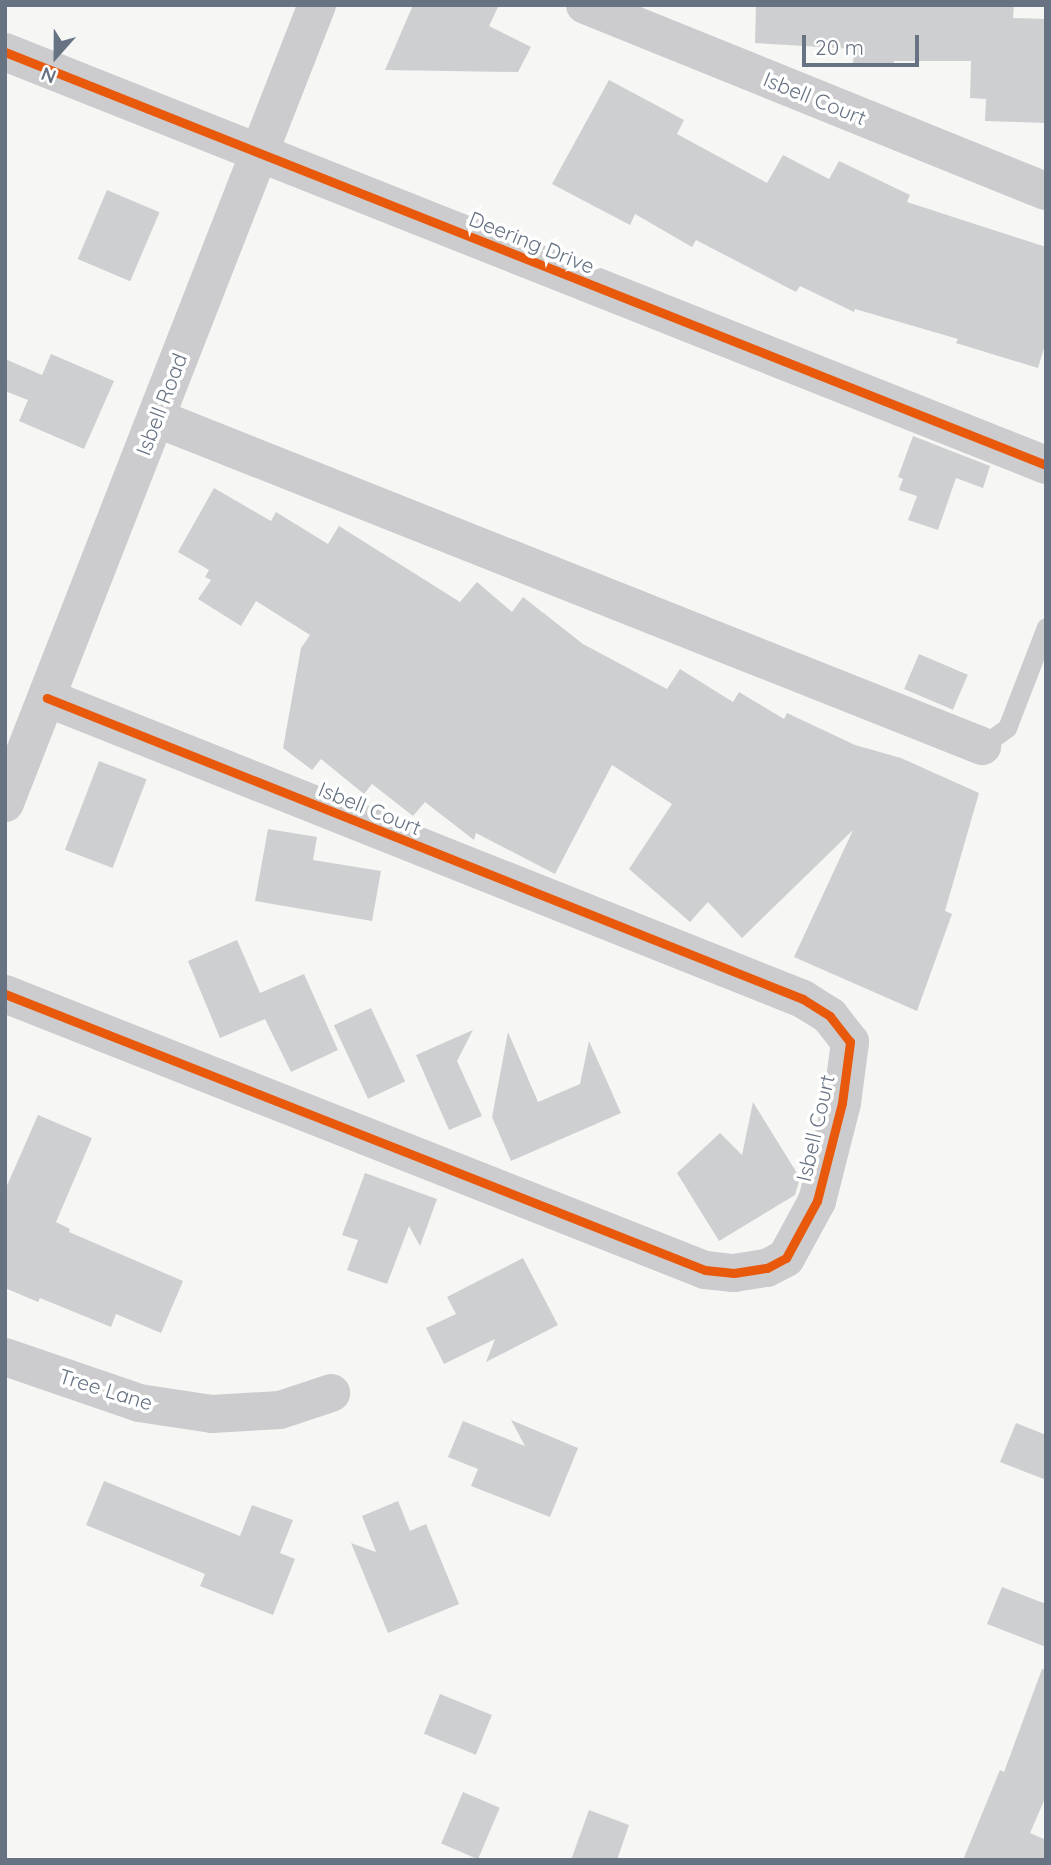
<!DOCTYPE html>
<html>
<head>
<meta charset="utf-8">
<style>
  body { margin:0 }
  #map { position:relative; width:1051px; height:1865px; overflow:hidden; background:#f6f6f5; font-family:Quicksand,sans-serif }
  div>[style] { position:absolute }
  .building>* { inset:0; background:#cecfd0; transform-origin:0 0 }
  .service>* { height:19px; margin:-9.5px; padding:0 9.5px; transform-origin:9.5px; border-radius:9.5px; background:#ccccce }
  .minor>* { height:38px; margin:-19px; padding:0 19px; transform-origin:19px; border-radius:19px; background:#ccccce }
  .tertiary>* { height:38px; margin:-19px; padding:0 19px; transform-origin:19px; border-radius:19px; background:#ccccce }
  .cycleway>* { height:9px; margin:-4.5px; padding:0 4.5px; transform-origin:4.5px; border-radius:4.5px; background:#e8590c }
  span { translate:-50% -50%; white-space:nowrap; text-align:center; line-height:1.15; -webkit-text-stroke:7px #fff; paint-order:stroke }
  .street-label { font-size:21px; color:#677383 }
  .frame { position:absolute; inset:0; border:7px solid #677383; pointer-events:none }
  .north { position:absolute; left:21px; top:21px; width:70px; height:70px; -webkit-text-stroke:5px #fff; paint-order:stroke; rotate:201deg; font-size:19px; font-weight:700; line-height:28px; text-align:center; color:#677383 }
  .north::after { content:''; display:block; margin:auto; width:24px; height:32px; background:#677383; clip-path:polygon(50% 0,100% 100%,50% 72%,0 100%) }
  .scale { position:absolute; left:802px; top:35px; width:117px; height:32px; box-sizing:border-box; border:4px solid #677383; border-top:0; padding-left:9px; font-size:21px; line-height:24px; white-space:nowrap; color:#677383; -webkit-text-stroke:5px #fff; paint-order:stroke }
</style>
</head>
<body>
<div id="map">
  <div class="building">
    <i style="clip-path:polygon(413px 5px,499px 5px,489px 26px,531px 47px,518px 72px,385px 70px)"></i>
    <i style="clip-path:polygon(756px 5px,1014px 5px,1013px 18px,1046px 19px,1046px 123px,985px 121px,986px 99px,970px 98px,971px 61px,894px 61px,894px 66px,853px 64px,854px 49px,755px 43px)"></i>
    <i style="clip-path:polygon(609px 80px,684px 120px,677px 134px,767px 183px,783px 155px,829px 179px,839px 161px,910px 195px,907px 202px,1046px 247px,1046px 342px,1038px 368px,956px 343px,958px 339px,855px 309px,854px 312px,800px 286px,796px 292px,696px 240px,692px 247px,635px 214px,630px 225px,552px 184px)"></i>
    <i style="left:107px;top:190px;width:57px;height:75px;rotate:23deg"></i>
    <i style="clip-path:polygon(51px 354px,114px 381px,84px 449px,19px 421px,28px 400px,5px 391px,5px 359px,42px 375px)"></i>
    <i style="clip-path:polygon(913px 436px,990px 466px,983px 488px,956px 478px,938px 530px,908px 520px,917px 496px,899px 490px,903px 479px,898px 477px)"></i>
    <i style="clip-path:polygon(214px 488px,271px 521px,276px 512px,328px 544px,339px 526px,460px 602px,477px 582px,512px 612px,523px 597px,583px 644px,667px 689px,680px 669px,733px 702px,739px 692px,784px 719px,787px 713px,855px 745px,901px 758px,979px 793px,945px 911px,952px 914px,917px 1011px,794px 957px,853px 830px,742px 938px,708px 902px,690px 922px,629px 869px,672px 804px,612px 765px,555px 874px,476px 833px,474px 840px,425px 802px,413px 816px,372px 784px,364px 794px,321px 759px,312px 770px,283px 748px,301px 648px,310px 635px,256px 601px,241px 626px,198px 599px,211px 580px,205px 577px,209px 570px,178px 552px)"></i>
    <i style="left:919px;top:654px;width:53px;height:38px;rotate:23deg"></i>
    <i style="left:99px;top:761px;width:51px;height:95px;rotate:21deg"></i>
    <i style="clip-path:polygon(268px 829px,317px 837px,313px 860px,381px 871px,372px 921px,255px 901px)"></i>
    <i style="clip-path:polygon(237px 940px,260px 993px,304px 974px,338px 1050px,291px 1072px,265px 1019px,220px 1038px,188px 961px)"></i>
    <i style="left:371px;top:1008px;width:81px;height:41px;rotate:65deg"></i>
    <i style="clip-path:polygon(473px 1030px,457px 1061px,482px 1116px,449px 1130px,416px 1055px)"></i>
    <i style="clip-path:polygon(508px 1032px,538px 1102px,580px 1084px,589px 1041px,621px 1113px,511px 1161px,492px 1117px)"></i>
    <i style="clip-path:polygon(753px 1102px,800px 1178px,795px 1195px,719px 1241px,677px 1173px,720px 1133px,742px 1155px)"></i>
    <i style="clip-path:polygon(38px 1115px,92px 1138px,56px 1222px,70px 1229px,69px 1232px,183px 1281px,161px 1333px,116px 1314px,111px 1327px,40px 1298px,38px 1302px,5px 1288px,5px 1190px)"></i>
    <i style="clip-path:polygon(365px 1173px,437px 1199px,420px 1246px,409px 1226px,387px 1284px,347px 1270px,358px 1240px,342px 1235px)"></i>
    <i style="clip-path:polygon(523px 1258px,558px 1325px,486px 1362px,495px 1339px,444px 1364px,426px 1328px,456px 1314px,447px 1297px)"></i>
    <i style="clip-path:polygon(511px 1420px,578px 1448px,550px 1517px,471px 1486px,478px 1469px,448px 1457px,463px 1421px,525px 1446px)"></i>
    <i style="clip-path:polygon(1016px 1423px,1046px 1435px,1046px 1480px,1000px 1462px)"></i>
    <i style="clip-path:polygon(104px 1481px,240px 1536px,252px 1505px,293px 1520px,280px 1553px,295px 1559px,273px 1615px,200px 1586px,205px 1574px,86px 1525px)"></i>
    <i style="clip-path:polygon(398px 1501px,410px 1531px,426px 1524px,459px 1604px,388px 1633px,351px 1543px,376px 1552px,362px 1516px)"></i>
    <i style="clip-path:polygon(1002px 1587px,1046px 1604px,1046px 1647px,987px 1624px)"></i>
    <i style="clip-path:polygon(1042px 1669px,1046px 1669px,1046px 1796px,1030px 1833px,1046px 1840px,1046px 1860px,963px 1860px,1000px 1770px,1004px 1772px)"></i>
    <i style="left:440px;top:1694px;width:56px;height:43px;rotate:22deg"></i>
    <i style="left:463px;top:1792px;width:40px;height:56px;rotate:23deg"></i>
    <i style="clip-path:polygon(589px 1810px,629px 1825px,617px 1860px,571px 1860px)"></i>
  </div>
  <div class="service">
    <i style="left:982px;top:746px;width:31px;rotate:-36deg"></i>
    <i style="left:1007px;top:728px;width:108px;rotate:-68.9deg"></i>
  </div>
  <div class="minor">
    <i style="left:585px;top:5px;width:497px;rotate:22deg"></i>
    <i style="left:5px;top:52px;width:1120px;rotate:21.64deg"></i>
    <i style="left:156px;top:418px;width:889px;rotate:21.66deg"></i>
    <i style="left:5px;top:994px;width:752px;rotate:21.52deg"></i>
    <i style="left:705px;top:1270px;width:29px;rotate:6deg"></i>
    <i style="left:734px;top:1273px;width:33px;rotate:-9deg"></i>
    <i style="left:767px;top:1268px;width:21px;rotate:-28deg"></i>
    <i style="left:786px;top:1258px;width:65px;rotate:-61.5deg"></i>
    <i style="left:817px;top:1201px;width:101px;rotate:-75.7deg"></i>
    <i style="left:842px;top:1103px;width:62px;rotate:-82.5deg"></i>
    <i style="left:850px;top:1042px;width:33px;rotate:-128deg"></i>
    <i style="left:830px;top:1016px;width:32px;rotate:-148deg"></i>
    <i style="left:803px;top:999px;width:814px;rotate:-158.29deg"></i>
    <i style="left:5px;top:1357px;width:142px;rotate:18.9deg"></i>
    <i style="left:139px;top:1403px;width:74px;rotate:8.6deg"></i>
    <i style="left:212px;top:1414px;width:68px;rotate:-3.4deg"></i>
    <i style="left:280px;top:1410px;width:54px;rotate:-18.4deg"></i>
  </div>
  <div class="tertiary">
    <i style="left:5px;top:803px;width:857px;rotate:-68.65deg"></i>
  </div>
  <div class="cycleway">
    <i style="left:5px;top:52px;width:1120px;rotate:21.64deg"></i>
    <i style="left:5px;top:994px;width:752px;rotate:21.52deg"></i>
    <i style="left:705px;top:1270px;width:29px;rotate:6deg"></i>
    <i style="left:734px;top:1273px;width:33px;rotate:-9deg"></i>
    <i style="left:767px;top:1268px;width:21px;rotate:-28deg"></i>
    <i style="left:786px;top:1258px;width:65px;rotate:-61.5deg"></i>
    <i style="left:817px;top:1201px;width:101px;rotate:-75.7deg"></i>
    <i style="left:842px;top:1103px;width:62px;rotate:-82.5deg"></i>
    <i style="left:850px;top:1042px;width:33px;rotate:-128deg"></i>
    <i style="left:830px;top:1016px;width:32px;rotate:-148deg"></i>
    <i style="left:803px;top:999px;width:814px;rotate:-158.29deg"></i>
  </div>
  <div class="street-label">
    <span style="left:815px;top:98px;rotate:22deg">Isbell Court</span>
    <span style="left:532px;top:242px;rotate:22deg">Deering Drive</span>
    <span style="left:161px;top:404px;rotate:-69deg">Isbell Road</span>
    <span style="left:370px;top:808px;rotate:22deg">Isbell Court</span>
    <span style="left:815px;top:1128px;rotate:-77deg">Isbell Court</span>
    <span style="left:106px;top:1389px;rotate:17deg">Tree Lane</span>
  </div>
  <div class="frame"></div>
  <div class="north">N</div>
  <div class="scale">20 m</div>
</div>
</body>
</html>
